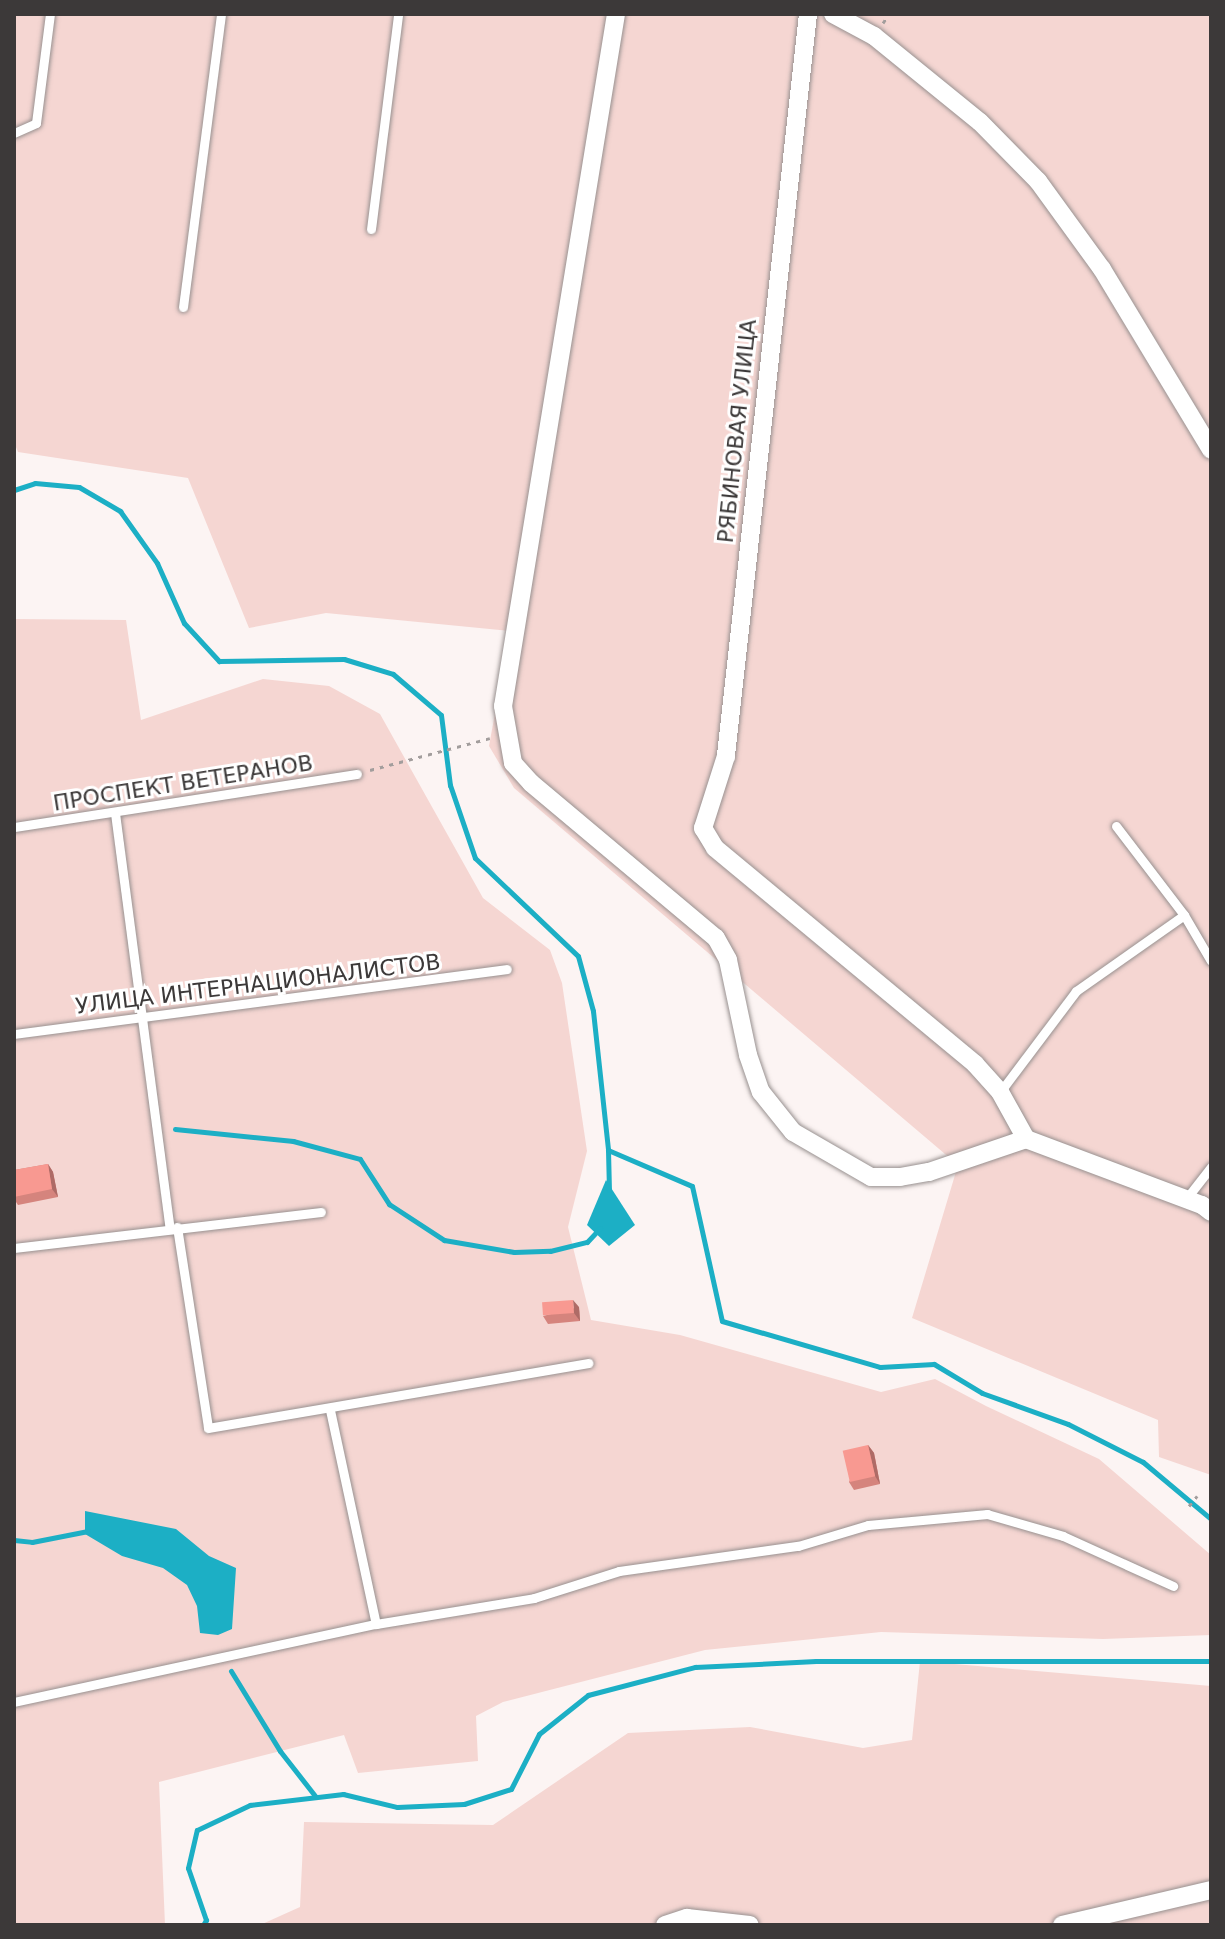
<!DOCTYPE html>
<html>
<head>
<meta charset="utf-8">
<style>
  body { margin:0 }
  #map { position:relative; width:1225px; height:1939px; overflow:hidden; background:#fcf4f3; font-family:"DejaVu Sans",sans-serif }
  div>[style] { position:absolute }
  .green>* { inset:0; background:#f5d6d2 }
  .water>* { inset:0; background:#1cafc5 }
  .stream>* { height:5px; margin:-2.5px; padding:0 2.5px; transform-origin:2.5px; border-radius:2.5px; background:#1cafc5 }
  .path>* { height:3px; margin-top:-1.5px; transform-origin:0; background:repeating-linear-gradient(90deg,#a29d9c 0 4px,transparent 0 10px) }
  .roads { filter:drop-shadow(0 0 2px #989190) drop-shadow(0 0 2px #989190) }
  .service>* { height:9px; margin:-4.5px; padding:0 4.5px; transform-origin:4.5px; border-radius:4.5px; background:#fff }
  .minor>* { height:18px; margin:-9px; padding:0 9px; transform-origin:9px; border-radius:9px; background:#fff }
  .wall>* { inset:0; background:#d5847d }
  .shaded-wall>* { inset:0; background:#ae6b66 }
  .building>* { inset:0; background:#f89991; transform-origin:0 0 }
  span { translate:-50% -50%; white-space:nowrap; text-align:center; line-height:1.15; -webkit-text-stroke:6px #fff; paint-order:stroke }
  .street-label { font-size:22px; color:#3c3939 }
  .frame { position:absolute; inset:0; border:16px solid #3c3939; pointer-events:none }
</style>
</head>
<body>
<div id="map">
  <div class="green">
    <i style="clip-path:polygon(14px 14px,1211px 14px,1211px 1475px,1159px 1457px,1158px 1420px,912px 1318px,958px 1165px,514px 788px,489px 746px,510px 631px,326px 613px,249px 628px,188px 478px,18px 452px,14px 442px)"></i>
    <i style="clip-path:polygon(14px 619px,126px 620px,141px 720px,263px 679px,329px 686px,380px 714px,483px 898px,550px 950px,562px 983px,587px 1151px,568px 1227px,591px 1320px,680px 1335px,881px 1392px,935px 1379px,986px 1406px,1099px 1459px,1211px 1555px,1211px 1635px,1103px 1639px,881px 1632px,705px 1650px,503px 1702px,476px 1716px,478px 1761px,358px 1773px,344px 1735px,159px 1782px,165px 1925px,14px 1925px)"></i>
    <i style="clip-path:polygon(920px 1661px,1211px 1686px,1211px 1925px,260px 1925px,300px 1907px,304px 1822px,493px 1825px,628px 1733px,750px 1727px,863px 1748px,912px 1740px)"></i>
  </div>
  <div class="water">
    <i style="clip-path:polygon(606px 1180px,635px 1225px,609px 1246px,587px 1225px)"></i>
    <i style="clip-path:polygon(85px 1511px,176px 1529px,209px 1556px,236px 1568px,232px 1629px,218px 1635px,200px 1633px,197px 1606px,187px 1585px,163px 1568px,122px 1556px,85px 1534px)"></i>
  </div>
  <div class="stream">
    <i style="left:14px;top:490px;width:22px;rotate:-18deg"></i>
    <i style="left:35px;top:483px;width:44px;rotate:5.2deg"></i>
    <i style="left:79px;top:487px;width:48px;rotate:30.3deg"></i>
    <i style="left:120px;top:511px;width:64px;rotate:54.6deg"></i>
    <i style="left:157px;top:563px;width:66px;rotate:65.8deg"></i>
    <i style="left:184px;top:623px;width:52px;rotate:47.4deg"></i>
    <i style="left:219px;top:661px;width:125px;rotate:-0.9deg"></i>
    <i style="left:344px;top:659px;width:51px;rotate:17deg"></i>
    <i style="left:393px;top:674px;width:63px;rotate:40.5deg"></i>
    <i style="left:441px;top:715px;width:71px;rotate:82.7deg"></i>
    <i style="left:450px;top:785px;width:77px;rotate:71.1deg"></i>
    <i style="left:475px;top:858px;width:142px;rotate:43.6deg"></i>
    <i style="left:578px;top:956px;width:57px;rotate:74.7deg"></i>
    <i style="left:593px;top:1011px;width:140px;rotate:83.8deg"></i>
    <i style="left:608px;top:1150px;width:91px;rotate:23.2deg"></i>
    <i style="left:692px;top:1186px;width:138px;rotate:77.5deg"></i>
    <i style="left:722px;top:1321px;width:165px;rotate:16.2deg"></i>
    <i style="left:880px;top:1367px;width:54px;rotate:-3.2deg"></i>
    <i style="left:934px;top:1364px;width:56px;rotate:31.1deg"></i>
    <i style="left:982px;top:1393px;width:91px;rotate:19.8deg"></i>
    <i style="left:1068px;top:1424px;width:84px;rotate:26.9deg"></i>
    <i style="left:1143px;top:1462px;width:89px;rotate:40deg"></i>
    <i style="left:175px;top:1129px;width:119px;rotate:5.8deg"></i>
    <i style="left:293px;top:1141px;width:69px;rotate:15deg"></i>
    <i style="left:360px;top:1159px;width:54px;rotate:57.2deg"></i>
    <i style="left:389px;top:1204px;width:66px;rotate:33.2deg"></i>
    <i style="left:444px;top:1240px;width:71px;rotate:9.7deg"></i>
    <i style="left:514px;top:1252px;width:36px;rotate:-2deg"></i>
    <i style="left:550px;top:1251px;width:38px;rotate:-14deg"></i>
    <i style="left:587px;top:1242px;width:19px;rotate:-47deg"></i>
    <i style="left:608px;top:1150px;width:40px;rotate:88.6deg"></i>
    <i style="left:14px;top:1540px;width:18px;rotate:6deg"></i>
    <i style="left:32px;top:1542px;width:57px;rotate:-11.1deg"></i>
    <i style="left:231px;top:1671px;width:94px;rotate:58.5deg"></i>
    <i style="left:280px;top:1751px;width:58px;rotate:52deg"></i>
    <i style="left:203px;top:1925px;width:6px;rotate:-59deg"></i>
    <i style="left:206px;top:1920px;width:55px;rotate:-109.1deg"></i>
    <i style="left:188px;top:1868px;width:39px;rotate:-77deg"></i>
    <i style="left:197px;top:1830px;width:59px;rotate:-25.3deg"></i>
    <i style="left:250px;top:1805px;width:94px;rotate:-6.7deg"></i>
    <i style="left:343px;top:1794px;width:56px;rotate:13.5deg"></i>
    <i style="left:397px;top:1807px;width:67px;rotate:-2.6deg"></i>
    <i style="left:464px;top:1804px;width:49px;rotate:-17.7deg"></i>
    <i style="left:511px;top:1789px;width:62px;rotate:-63deg"></i>
    <i style="left:539px;top:1734px;width:63px;rotate:-38.5deg"></i>
    <i style="left:588px;top:1695px;width:111px;rotate:-14.7deg"></i>
    <i style="left:695px;top:1667px;width:121px;rotate:-2.8deg"></i>
    <i style="left:816px;top:1661px;width:395px"></i>
  </div>
  <div class="path">
    <i style="left:883px;top:23px;width:11px;rotate:-56deg"></i>
    <i style="left:370px;top:770px;width:124px;rotate:-14.9deg"></i>
    <i style="left:1189px;top:1506px;width:13px;rotate:-51deg"></i>
  </div>
  <div class="roads">
    <div class="service">
      <i style="left:14px;top:133px;width:24px;rotate:-24deg"></i>
      <i style="left:36px;top:123px;width:110px;rotate:-82.7deg"></i>
      <i style="left:371px;top:229px;width:217px;rotate:-82.8deg"></i>
      <i style="left:183px;top:307px;width:295px;rotate:-82.6deg"></i>
      <i style="left:115px;top:813px;width:419px;rotate:82.5deg"></i>
      <i style="left:1116px;top:826px;width:112px;rotate:52.6deg"></i>
      <i style="left:1184px;top:915px;width:53px;rotate:59.6deg"></i>
      <i style="left:14px;top:827px;width:347px;rotate:-8.8deg"></i>
      <i style="left:14px;top:1034px;width:497px;rotate:-7.5deg"></i>
      <i style="left:1000px;top:1092px;width:126px;rotate:-53deg"></i>
      <i style="left:1076px;top:991px;width:132px;rotate:-35.1deg"></i>
      <i style="left:1186px;top:1199px;width:41px;rotate:-52deg"></i>
      <i style="left:177px;top:1227px;width:203px;rotate:81.2deg"></i>
      <i style="left:208px;top:1428px;width:386px;rotate:-9.7deg"></i>
      <i style="left:14px;top:1248px;width:309px;rotate:-6.7deg"></i>
      <i style="left:330px;top:1410px;width:219px;rotate:77.9deg"></i>
      <i style="left:14px;top:1702px;width:370px;rotate:-12.2deg"></i>
      <i style="left:376px;top:1624px;width:160px;rotate:-9.3deg"></i>
      <i style="left:534px;top:1598px;width:89px;rotate:-17.6deg"></i>
      <i style="left:619px;top:1571px;width:181px;rotate:-8deg"></i>
      <i style="left:798px;top:1546px;width:73px;rotate:-16.7deg"></i>
      <i style="left:868px;top:1525px;width:120px;rotate:-5.3deg"></i>
      <i style="left:987px;top:1514px;width:79px;rotate:16.1deg"></i>
      <i style="left:1063px;top:1536px;width:121px;rotate:24.4deg"></i>
    </div>
    <div class="minor">
      <i style="left:616px;top:14px;width:701px;rotate:99.27deg"></i>
      <i style="left:503px;top:706px;width:58px;rotate:80deg"></i>
      <i style="left:513px;top:763px;width:27px;rotate:48deg"></i>
      <i style="left:531px;top:783px;width:241px;rotate:40deg"></i>
      <i style="left:716px;top:938px;width:25px;rotate:61deg"></i>
      <i style="left:728px;top:960px;width:97px;rotate:78.1deg"></i>
      <i style="left:748px;top:1055px;width:39px;rotate:71deg"></i>
      <i style="left:761px;top:1092px;width:51px;rotate:51.3deg"></i>
      <i style="left:793px;top:1132px;width:90px;rotate:30deg"></i>
      <i style="left:871px;top:1177px;width:29px"></i>
      <i style="left:900px;top:1177px;width:29px;rotate:-10deg"></i>
      <i style="left:929px;top:1172px;width:102px;rotate:-18.8deg"></i>
      <i style="left:1026px;top:1139px;width:188px;rotate:20.6deg"></i>
      <i style="left:1202px;top:1205px;width:11px;rotate:38deg"></i>
      <i style="left:808px;top:14px;width:747px;rotate:96.31deg"></i>
      <i style="left:726px;top:756px;width:76px;rotate:107.7deg"></i>
      <i style="left:703px;top:828px;width:23px;rotate:59deg"></i>
      <i style="left:715px;top:848px;width:338px;rotate:39.7deg"></i>
      <i style="left:975px;top:1064px;width:38px;rotate:48deg"></i>
      <i style="left:1000px;top:1092px;width:54px;rotate:61deg"></i>
      <i style="left:833px;top:14px;width:47px;rotate:28.2deg"></i>
      <i style="left:874px;top:36px;width:136px;rotate:39.1deg"></i>
      <i style="left:980px;top:122px;width:83px;rotate:45.5deg"></i>
      <i style="left:1038px;top:181px;width:109px;rotate:54deg"></i>
      <i style="left:1102px;top:269px;width:211px;rotate:58.9deg"></i>
      <i style="left:665px;top:1925px;width:23px;rotate:-18deg"></i>
      <i style="left:687px;top:1918px;width:63px;rotate:6.3deg"></i>
      <i style="left:1062px;top:1925px;width:153px;rotate:-13.2deg"></i>
    </div>
  </div>
  <div class="wall">
    <i style="clip-path:polygon(48px 1164px,53px 1172px,58px 1197px,18px 1205px,14px 1199px,14px 1170px)"></i>
    <i style="clip-path:polygon(579px 1307px,580px 1321px,548px 1324px,543px 1316px)"></i>
    <i style="clip-path:polygon(868px 1445px,874px 1453px,880px 1484px,854px 1490px,849px 1482px)"></i>
  </div>
  <div class="shaded-wall">
    <i style="clip-path:polygon(48px 1164px,53px 1172px,58px 1197px,52px 1189px)"></i>
    <i style="clip-path:polygon(573px 1300px,579px 1307px,580px 1321px,574px 1313px)"></i>
    <i style="clip-path:polygon(868px 1445px,874px 1453px,880px 1484px,875px 1476px)"></i>
  </div>
  <div class="building">
    <i style="clip-path:polygon(48px 1164px,52px 1189px,14px 1197px,14px 1170px)"></i>
    <i style="left:573px;top:1300px;width:13px;height:31px;rotate:86deg"></i>
    <i style="left:868px;top:1445px;width:32px;height:26px;rotate:77deg"></i>
  </div>
  <div class="street-label">
    <span style="left:737px;top:431px;rotate:-84deg">РЯБИНОВАЯ УЛИЦА</span>
    <span style="left:183px;top:783px;rotate:-9deg">ПРОСПЕКТ ВЕТЕРАНОВ</span>
    <span style="left:258px;top:984px;rotate:-7deg">УЛИЦА ИНТЕРНАЦИОНАЛИСТОВ</span>
  </div>
  <div class="frame"></div>
</div>
</body>
</html>
